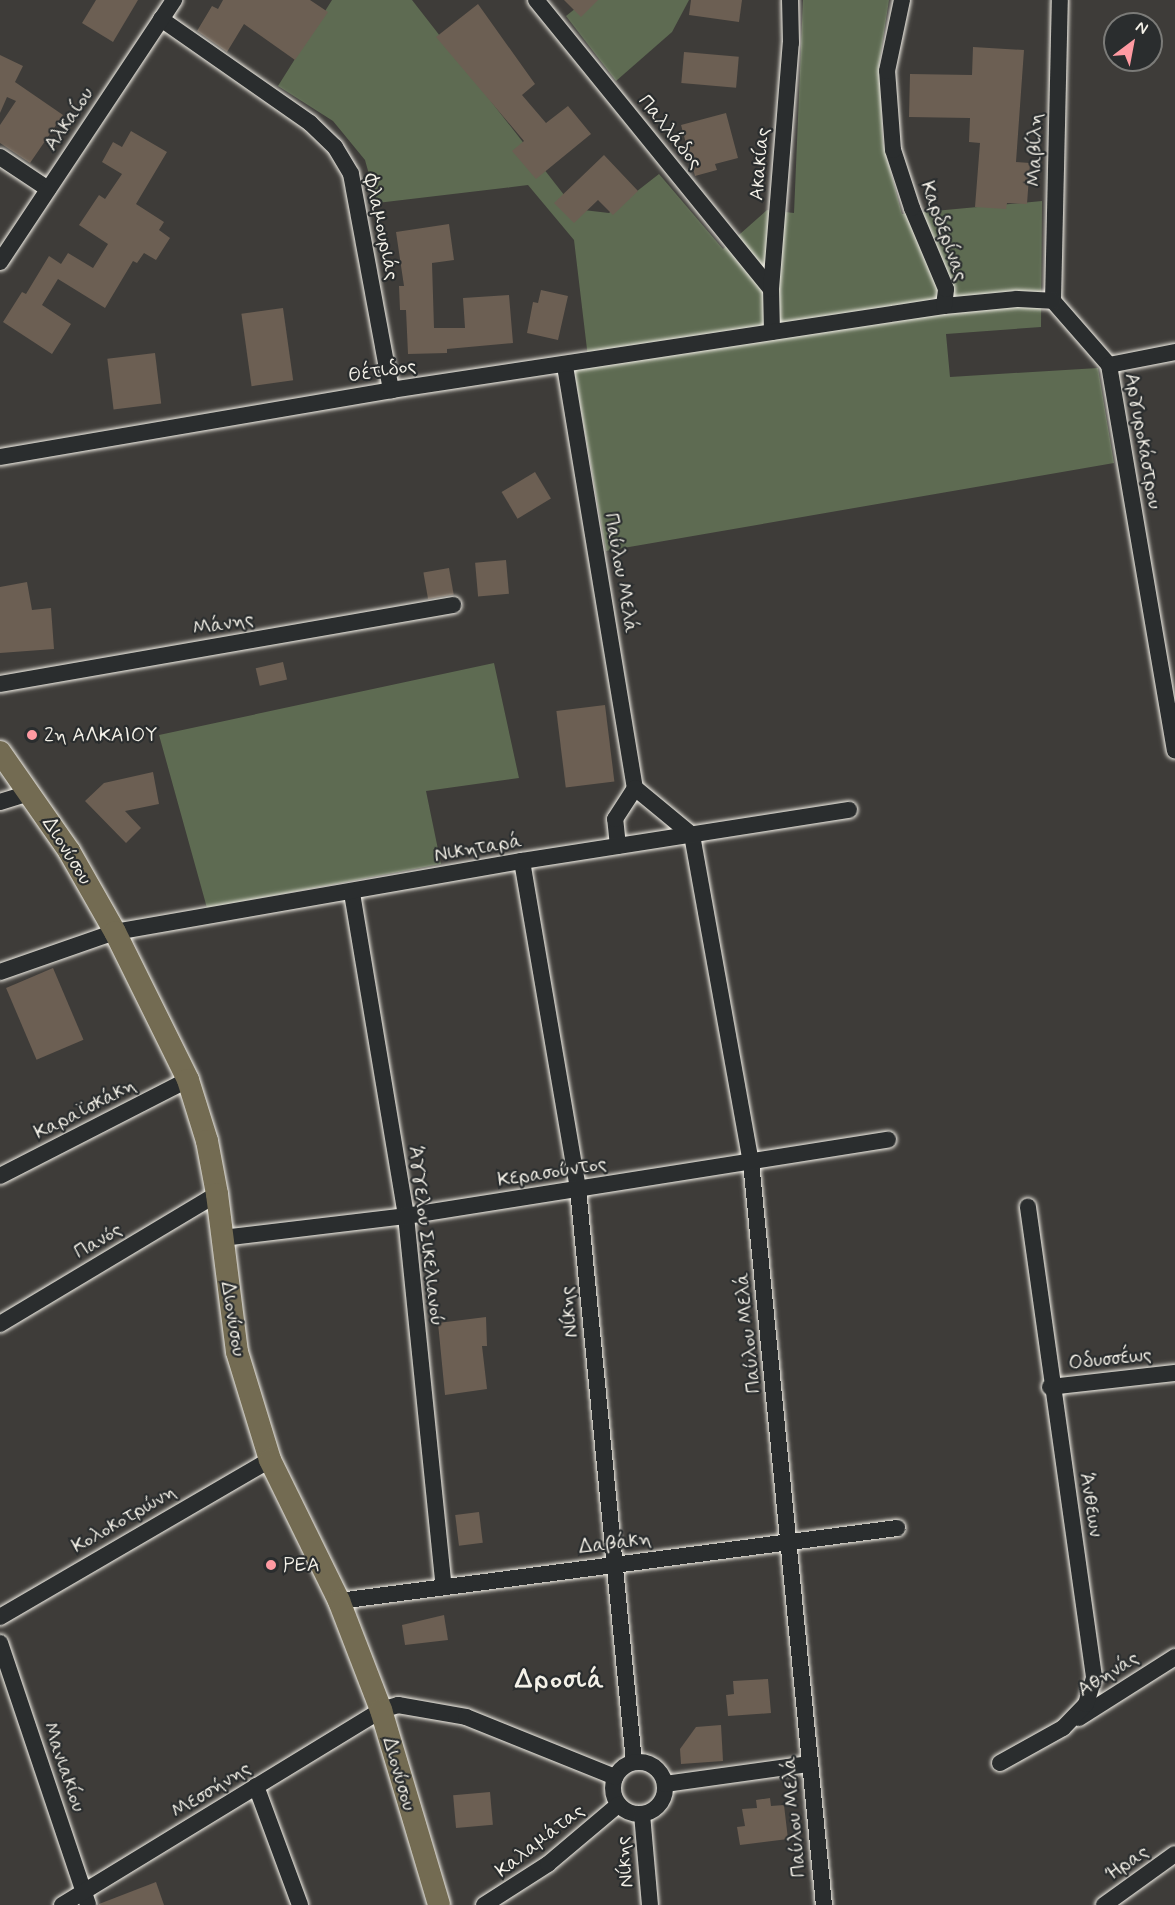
<!DOCTYPE html>
<html>
<head>
<meta charset="utf-8">
<style>
  body { margin:0 }
  #map { position:relative; width:1175px; height:1905px; overflow:hidden; background:#3e3c39; font-family:Mynerve,sans-serif }
  div>[style] { position:absolute }
  .green>* { inset:0; background:#5e6b52 }
  .building>* { inset:0; background:#6c5f53; transform-origin:0 0 }
  .roads { filter:drop-shadow(0 0 2px #f4f1e8) drop-shadow(0 0 2px #f4f1e8) }
  .minor>* { height:16px; margin:-8px; padding:0 8px; transform-origin:8px; border-radius:8px; background:#2a2d2e }
  .minor>.ring { margin:-8px; padding:0; box-sizing:content-box; background:none; border:16px solid #2a2d2e; border-radius:50% }
  .major>* { height:22px; margin:-11px; padding:0 11px; transform-origin:11px; border-radius:11px; background:#736b52 }
  .dots>* { width:16px; height:16px; translate:-50% -50%; box-sizing:border-box; border:3px solid #2a2d2e; border-radius:50% }
  span { translate:-50% -50%; white-space:nowrap; text-align:center; line-height:1.15; -webkit-text-stroke:4.5px #2a2d2e; paint-order:stroke }
  .street-label { font-size:20px; color:#f4f1e8 }
  .poi-label { font-size:20px; color:#f4f1e8 }
  .left { translate:0 -50%; text-align:left }
  .district-label { font-size:26px; color:#f4f1e8; font-weight:700; letter-spacing:1.5px }
  .north { position:absolute; left:1103px; top:12px; width:60px; height:60px; box-sizing:border-box; background:#2a2d2e; border:2px solid #7b7b78; border-radius:50%; rotate:32deg; font-size:16px; font-weight:700; line-height:24px; text-align:center; color:#f4f1e8 }
  .north::after { content:''; display:block; margin:auto; width:21px; height:27px; background:#ff9aa2; clip-path:polygon(50% 0,100% 100%,50% 72%,0 100%) }
</style>
</head>
<body>
<div id="map">
  <div class="green">
    <i style="clip-path:polygon(332px 0,412px 0,575px 209px,609px 213px,659px 174px,723px 249px,767px 210px,794px 213px,803px 0,889px 0,879px 65px,883px 143px,902px 214px,1042px 201px,1041px 327px,946px 334px,950px 377px,1098px 368px,1114px 463px,606px 551px,574px 370px,589px 366px,574px 240px,528px 185px,377px 203px,365px 160px,333px 121px,278px 86px)"></i>
    <i style="clip-path:polygon(586px 0,689px 0,672px 32px,616px 81px,566px 16px)"></i>
    <i style="clip-path:polygon(494px 663px,519px 778px,426px 791px,441px 864px,207px 908px,159px 735px)"></i>
  </div>
  <div class="building">
    <i style="clip-path:polygon(96px 0,138px 0,113px 42px,82px 23px)"></i>
    <i style="clip-path:polygon(223px 0,310px 0,328px 12px,295px 60px,244px 24px,227px 52px,197px 31px,212px 6px,218px 9px)"></i>
    <i style="clip-path:polygon(564px 0,598px 0,581px 17px)"></i>
    <i style="clip-path:polygon(691px 0,742px 0,739px 22px,689px 15px)"></i>
    <i style="clip-path:polygon(478px 4px,535px 84px,522px 95px,546px 123px,568px 106px,591px 134px,536px 179px,512px 151px,524px 141px,436px 37px)"></i>
    <i style="clip-path:polygon(973px 47px,1024px 50px,1016px 162px,1030px 163px,1027px 204px,1007px 203px,1006px 209px,975px 207px,980px 143px,969px 142px,970px 118px,909px 117px,910px 74px,972px 75px)"></i>
    <i style="left:684px;top:52px;width:55px;height:31px;rotate:5deg"></i>
    <i style="clip-path:polygon(0 55px,23px 66px,15px 82px,63px 115px,30px 163px,0 143px,0 125px,16px 101px,7px 97px,0 113px)"></i>
    <i style="clip-path:polygon(726px 113px,738px 158px,715px 164px,717px 170px,695px 176px,681px 125px)"></i>
    <i style="clip-path:polygon(131px 131px,167px 152px,136px 204px,164px 222px,159px 230px,170px 238px,156px 260px,144px 253px,137px 263px,133px 261px,105px 308px,58px 279px,42px 305px,71px 324px,52px 354px,3px 322px,22px 292px,26px 294px,49px 256px,61px 264px,68px 253px,93px 268px,108px 244px,79px 225px,99px 195px,105px 199px,122px 174px,102px 162px,113px 142px,122px 147px)"></i>
    <i style="clip-path:polygon(604px 155px,638px 191px,613px 215px,598px 200px,574px 223px,554px 203px)"></i>
    <i style="clip-path:polygon(449px 224px,454px 260px,432px 263px,434px 328px,465px 328px,463px 298px,509px 295px,513px 343px,447px 349px,447px 353px,408px 354px,406px 310px,400px 310px,399px 286px,404px 286px,396px 232px)"></i>
    <i style="clip-path:polygon(541px 290px,568px 296px,558px 340px,527px 333px,533px 302px,538px 303px)"></i>
    <i style="left:283px;top:308px;width:73px;height:42px;rotate:82deg"></i>
    <i style="left:155px;top:353px;width:51px;height:48px;rotate:83deg"></i>
    <i style="left:535px;top:472px;width:31px;height:39px;rotate:59deg"></i>
    <i style="left:506px;top:560px;width:34px;height:31px;rotate:85deg"></i>
    <i style="left:449px;top:568px;width:27px;height:26px;rotate:80deg"></i>
    <i style="clip-path:polygon(27px 582px,32px 610px,51px 608px,54px 649px,0 653px,0 587px)"></i>
    <i style="left:283px;top:662px;width:18px;height:28px;rotate:77deg"></i>
    <i style="left:605px;top:705px;width:77px;height:49px;rotate:83deg"></i>
    <i style="clip-path:polygon(153px 772px,159px 804px,125px 811px,141px 828px,126px 843px,85px 801px,104px 783px)"></i>
    <i style="left:53px;top:968px;width:78px;height:51px;rotate:67deg"></i>
    <i style="clip-path:polygon(486px 1317px,487px 1346px,482px 1346px,487px 1389px,445px 1395px,438px 1323px)"></i>
    <i style="left:479px;top:1512px;width:31px;height:24px;rotate:83deg"></i>
    <i style="clip-path:polygon(444px 1615px,448px 1640px,405px 1645px,402px 1625px)"></i>
    <i style="clip-path:polygon(768px 1679px,771px 1713px,728px 1716px,726px 1695px,734px 1694px,733px 1681px)"></i>
    <i style="clip-path:polygon(721px 1725px,723px 1761px,681px 1764px,680px 1749px,696px 1727px)"></i>
    <i style="left:490px;top:1792px;width:33px;height:37px;rotate:85deg"></i>
    <i style="clip-path:polygon(770px 1798px,771px 1806px,784px 1805px,788px 1839px,740px 1845px,737px 1827px,745px 1826px,742px 1809px,757px 1808px,756px 1800px)"></i>
    <i style="clip-path:polygon(156px 1882px,164px 1905px,99px 1905px,99px 1904px)"></i>
  </div>
  <div class="roads">
    <div class="minor">
      <i style="left:536px;top:0;width:372px;rotate:50.9deg"></i>
      <i style="left:161px;top:19px;width:182px;rotate:34.9deg"></i>
      <i style="left:310px;top:123px;width:35px;rotate:44deg"></i>
      <i style="left:335px;top:147px;width:31px;rotate:59deg"></i>
      <i style="left:351px;top:174px;width:220px;rotate:79.5deg"></i>
      <i style="left:0;top:157px;width:58px;rotate:33.7deg"></i>
      <i style="left:0;top:262px;width:315px;rotate:-56.4deg"></i>
      <i style="left:1053px;top:301px;width:85px;rotate:48.8deg"></i>
      <i style="left:1109px;top:365px;width:391px;rotate:80.3deg"></i>
      <i style="left:1053px;top:301px;width:301px;rotate:-88.7deg"></i>
      <i style="left:944px;top:306px;width:73px;rotate:-5.5deg"></i>
      <i style="left:1017px;top:299px;width:36px;rotate:3deg"></i>
      <i style="left:772px;top:332px;width:43px;rotate:-91.3deg"></i>
      <i style="left:771px;top:289px;width:247px;rotate:-85.4deg"></i>
      <i style="left:791px;top:43px;width:43px;rotate:-91.3deg"></i>
      <i style="left:1109px;top:365px;width:67px;rotate:-11.1deg"></i>
      <i style="left:565px;top:366px;width:428px;rotate:80.6deg"></i>
      <i style="left:635px;top:788px;width:74px;rotate:39.5deg"></i>
      <i style="left:692px;top:835px;width:332px;rotate:79.8deg"></i>
      <i style="left:751px;top:1162px;width:747px;rotate:84.39deg"></i>
      <i style="left:0;top:457px;width:397px;rotate:-9.7deg"></i>
      <i style="left:391px;top:390px;width:559px;rotate:-8.64deg"></i>
      <i style="left:944px;top:306px;width:17px;rotate:-83deg"></i>
      <i style="left:946px;top:289px;width:88px;rotate:-112.8deg"></i>
      <i style="left:912px;top:208px;width:61px;rotate:-108.1deg"></i>
      <i style="left:893px;top:150px;width:79px;rotate:-94.3deg"></i>
      <i style="left:887px;top:71px;width:73px;rotate:-78.1deg"></i>
      <i style="left:0;top:684px;width:460px;rotate:-9.9deg"></i>
      <i style="left:0;top:802px;width:31px;rotate:-17deg"></i>
      <i style="left:618px;top:846px;width:27px;rotate:-96deg"></i>
      <i style="left:615px;top:819px;width:37px;rotate:-57deg"></i>
      <i style="left:522px;top:861px;width:333px;rotate:80.3deg"></i>
      <i style="left:578px;top:1189px;width:576px;rotate:84.42deg"></i>
      <i style="left:352px;top:893px;width:327px;rotate:80.5deg"></i>
      <i style="left:406px;top:1216px;width:373px;rotate:84.2deg"></i>
      <i style="left:0;top:972px;width:122px;rotate:-19.2deg"></i>
      <i style="left:115px;top:932px;width:413px;rotate:-9.9deg"></i>
      <i style="left:522px;top:861px;width:331px;rotate:-8.9deg"></i>
      <i style="left:0;top:1176px;width:211px;rotate:-27.1deg"></i>
      <i style="left:222px;top:1238px;width:185px;rotate:-6.8deg"></i>
      <i style="left:406px;top:1216px;width:488px;rotate:-9deg"></i>
      <i style="left:0;top:1324px;width:253px;rotate:-30.9deg"></i>
      <i style="left:1050px;top:1387px;width:126px;rotate:-6.4deg"></i>
      <i style="left:339px;top:1601px;width:563px;rotate:-7.45deg"></i>
      <i style="left:0;top:1617px;width:312px;rotate:-30.2deg"></i>
      <i style="left:0;top:1643px;width:276px;rotate:71.4deg"></i>
      <i style="left:1079px;top:1718px;width:114px;rotate:-32.4deg"></i>
      <i class="ring" style="left:613px;top:1762px;width:36px;height:36px"></i>
      <i style="left:1000px;top:1763px;width:72px;rotate:-29.1deg"></i>
      <i style="left:1063px;top:1728px;width:33px;rotate:-46deg"></i>
      <i style="left:1086px;top:1704px;width:28px;rotate:-73deg"></i>
      <i style="left:1094px;top:1677px;width:475px;rotate:-98deg"></i>
      <i style="left:665px;top:1784px;width:146px;rotate:-7.9deg"></i>
      <i style="left:256px;top:1786px;width:127px;rotate:69.7deg"></i>
      <i style="left:642px;top:1814px;width:91px;rotate:85deg"></i>
      <i style="left:62px;top:1905px;width:374px;rotate:-31.4deg"></i>
      <i style="left:381px;top:1710px;width:18px;rotate:-16deg"></i>
      <i style="left:398px;top:1705px;width:69px;rotate:10deg"></i>
      <i style="left:466px;top:1717px;width:161px;rotate:21.9deg"></i>
      <i style="left:484px;top:1905px;width:76px;rotate:-32.6deg"></i>
      <i style="left:548px;top:1864px;width:92px;rotate:-40.1deg"></i>
      <i style="left:1104px;top:1905px;width:87px;rotate:-35.7deg"></i>
    </div>
    <div class="major">
      <i style="left:0;top:752px;width:121px;rotate:55.1deg"></i>
      <i style="left:69px;top:851px;width:93px;rotate:60.4deg"></i>
      <i style="left:115px;top:932px;width:165px;rotate:63.7deg"></i>
      <i style="left:188px;top:1080px;width:64px;rotate:72.7deg"></i>
      <i style="left:207px;top:1141px;width:54px;rotate:79.3deg"></i>
      <i style="left:217px;top:1194px;width:159px;rotate:82.8deg"></i>
      <i style="left:237px;top:1352px;width:113px;rotate:73deg"></i>
      <i style="left:270px;top:1460px;width:157px;rotate:63.9deg"></i>
      <i style="left:339px;top:1601px;width:117px;rotate:68.9deg"></i>
      <i style="left:381px;top:1710px;width:203px;rotate:73.4deg"></i>
    </div>
  </div>
  <div class="dots">
    <i style="left:32px;top:735px;background:#ff9aa2"></i>
    <i style="left:271px;top:1565px;background:#ff9aa2"></i>
  </div>
  <div class="street-label">
    <span style="left:69px;top:119px;rotate:-56deg">Αλκαίου</span>
    <span style="left:670px;top:132px;rotate:51deg">Παλλάδος</span>
    <span style="left:1035px;top:150px;rotate:-89deg">Μαβίλη</span>
    <span style="left:760px;top:164px;rotate:-85deg">Ακακίας</span>
    <span style="left:381px;top:227px;rotate:78deg">Φλαμουριάς</span>
    <span style="left:944px;top:231px;rotate:70deg">Καρδερίνας</span>
    <span style="left:382px;top:371px;rotate:-9deg">Θέτιδος</span>
    <span style="left:1143px;top:441px;rotate:80deg">Αργυροκάστρου</span>
    <span style="left:621px;top:573px;rotate:80deg">Παύλου Μελά</span>
    <span style="left:223px;top:624px;rotate:-10deg">Μάνης</span>
    <span style="left:478px;top:848px;rotate:-10deg">Νικηταρά</span>
    <span style="left:67px;top:851px;rotate:58deg">Διονύσου</span>
    <span style="left:85px;top:1109px;rotate:-27deg">Καραϊσκάκη</span>
    <span style="left:552px;top:1172px;rotate:-9deg">Κερασούντος</span>
    <span style="left:426px;top:1236px;rotate:83deg">Άγγελου Σικελιανού</span>
    <span style="left:98px;top:1241px;rotate:-31deg">Πανός</span>
    <span style="left:569px;top:1312px;rotate:-95deg">Νίκης</span>
    <span style="left:233px;top:1319px;rotate:81deg">Διονύσου</span>
    <span style="left:748px;top:1333px;rotate:-96deg">Παύλου Μελά</span>
    <span style="left:1110px;top:1359px;rotate:-6deg">Οδυσσέως</span>
    <span style="left:1091px;top:1505px;rotate:81deg">Άνθεων</span>
    <span style="left:124px;top:1519px;rotate:-30deg">Κολοκοτρώνη</span>
    <span style="left:615px;top:1543px;rotate:-7deg">Δαβάκη</span>
    <span style="left:1108px;top:1674px;rotate:-32deg">Αθηνάς</span>
    <span style="left:64px;top:1767px;rotate:71deg">Μανιακίου</span>
    <span style="left:399px;top:1774px;rotate:74deg">Διονύσου</span>
    <span style="left:211px;top:1790px;rotate:-32deg">Μεσσήνης</span>
    <span style="left:794px;top:1817px;rotate:-95deg">Παύλου Μελά</span>
    <span style="left:540px;top:1841px;rotate:-38deg">Καλαμάτας</span>
    <span style="left:625px;top:1862px;rotate:-95deg">Νίκης</span>
    <span style="left:1127px;top:1863px;rotate:-35deg">Ήρας</span>
  </div>
  <div class="poi-label">
    <span class="left" style="left:44px;top:735px">2η ΑΛΚΑΙΟΥ</span>
    <span class="left" style="left:283px;top:1565px">ΡΕΑ</span>
  </div>
  <div class="district-label">
    <span style="left:560px;top:1681px">Δροσιά</span>
  </div>
  <div class="north">N</div>
</div>
</body>
</html>
